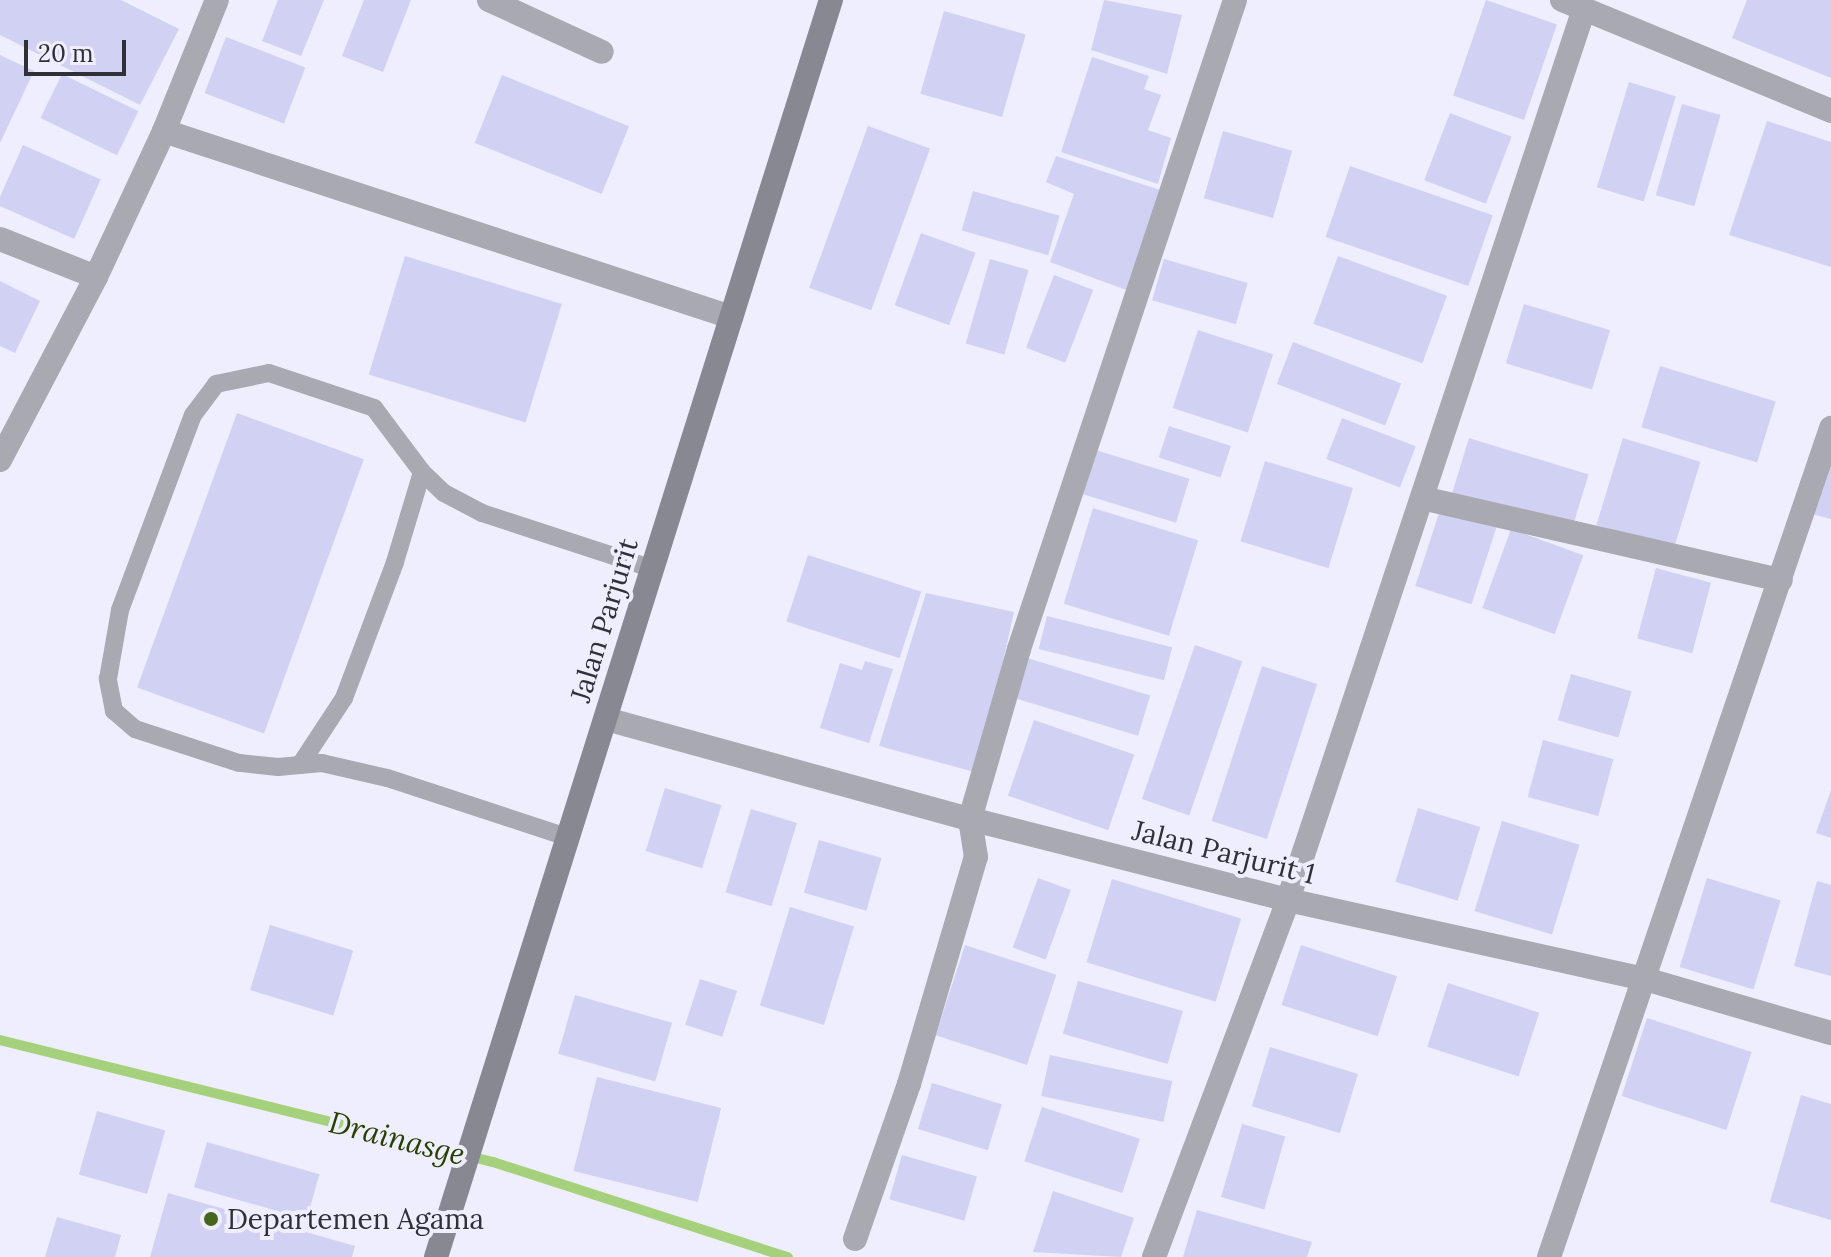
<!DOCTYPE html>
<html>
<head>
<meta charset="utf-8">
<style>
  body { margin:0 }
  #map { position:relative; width:1831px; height:1257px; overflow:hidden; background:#eef; font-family:Lora,serif }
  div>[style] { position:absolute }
  .stream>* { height:10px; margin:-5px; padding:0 5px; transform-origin:5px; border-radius:5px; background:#a6d17c }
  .building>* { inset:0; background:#d1d1f4; transform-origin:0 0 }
  .lane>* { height:18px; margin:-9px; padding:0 9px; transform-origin:9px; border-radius:9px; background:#a9a9b1 }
  .street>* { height:24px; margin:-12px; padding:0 12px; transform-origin:12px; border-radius:12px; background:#a9a9b1 }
  .secondary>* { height:24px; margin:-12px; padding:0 12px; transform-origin:12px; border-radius:12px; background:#888892 }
  .dots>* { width:22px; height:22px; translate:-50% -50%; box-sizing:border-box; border:4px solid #eef; border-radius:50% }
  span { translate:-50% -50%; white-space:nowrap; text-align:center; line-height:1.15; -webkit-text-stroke:8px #eef; paint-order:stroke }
  .street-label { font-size:28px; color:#303037 }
  .poi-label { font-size:28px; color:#303037 }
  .left { translate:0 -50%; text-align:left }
  .water-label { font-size:30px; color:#284102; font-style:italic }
  .scale { position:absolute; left:24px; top:40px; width:102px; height:36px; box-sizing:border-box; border:4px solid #303037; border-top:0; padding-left:10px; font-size:24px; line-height:28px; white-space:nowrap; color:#303037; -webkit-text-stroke:6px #eef; paint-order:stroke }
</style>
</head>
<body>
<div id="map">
  <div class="stream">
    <i style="left:0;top:1040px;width:508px;rotate:13.9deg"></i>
    <i style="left:493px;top:1162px;width:310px;rotate:17.9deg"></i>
  </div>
  <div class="building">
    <i style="clip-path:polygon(0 0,121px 0,179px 29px,140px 105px,0 35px)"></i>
    <i style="clip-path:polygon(278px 0,324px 0,301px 56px,262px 41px)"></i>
    <i style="clip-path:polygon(364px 0,411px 0,383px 72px,342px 56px)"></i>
    <i style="clip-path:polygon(1104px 0,1182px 15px,1167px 74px,1091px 50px)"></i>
    <i style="left:1486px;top:0;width:75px;height:101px;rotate:19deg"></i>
    <i style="clip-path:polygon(1747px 0,1831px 0,1831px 78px,1732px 38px)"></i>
    <i style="left:944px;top:11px;width:85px;height:86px;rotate:16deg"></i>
    <i style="left:226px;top:37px;width:85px;height:60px;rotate:21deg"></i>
    <i style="clip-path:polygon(0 55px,34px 71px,0 143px)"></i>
    <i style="clip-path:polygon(1092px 57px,1149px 76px,1144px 89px,1161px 95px,1148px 130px,1171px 138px,1158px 184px,1061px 152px)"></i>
    <i style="left:62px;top:74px;width:85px;height:49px;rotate:26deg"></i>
    <i style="left:502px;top:75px;width:137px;height:73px;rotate:22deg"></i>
    <i style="left:1629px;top:82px;width:49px;height:110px;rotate:17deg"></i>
    <i style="left:1682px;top:104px;width:40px;height:95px;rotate:16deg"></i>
    <i style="left:1450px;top:113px;width:66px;height:72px;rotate:21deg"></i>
    <i style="clip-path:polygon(1767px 121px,1831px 142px,1831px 267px,1729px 235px)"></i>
    <i style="left:868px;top:126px;width:66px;height:172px;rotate:20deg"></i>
    <i style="left:1223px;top:131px;width:72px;height:70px;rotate:16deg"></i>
    <i style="left:23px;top:145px;width:85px;height:65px;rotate:24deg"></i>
    <i style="clip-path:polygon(1056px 156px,1163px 191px,1129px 291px,1050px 262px,1074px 194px,1046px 182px)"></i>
    <i style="left:1350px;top:166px;width:151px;height:75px;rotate:19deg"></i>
    <i style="left:973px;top:191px;width:90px;height:41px;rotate:16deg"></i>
    <i style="left:921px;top:233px;width:58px;height:77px;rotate:20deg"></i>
    <i style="left:405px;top:256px;width:164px;height:124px;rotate:17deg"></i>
    <i style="left:1338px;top:256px;width:116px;height:72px;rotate:20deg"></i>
    <i style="left:990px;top:259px;width:40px;height:88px;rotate:16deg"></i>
    <i style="left:1164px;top:259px;width:87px;height:43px;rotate:16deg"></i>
    <i style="left:1054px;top:275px;width:42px;height:78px;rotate:21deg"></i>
    <i style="clip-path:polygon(0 281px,40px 301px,15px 353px,0 346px)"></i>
    <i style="left:1524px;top:304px;width:90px;height:62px;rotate:17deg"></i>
    <i style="left:1198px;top:330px;width:79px;height:82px;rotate:18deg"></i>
    <i style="left:1293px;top:342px;width:116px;height:45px;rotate:21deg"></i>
    <i style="left:1660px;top:366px;width:121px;height:64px;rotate:17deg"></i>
    <i style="left:237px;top:413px;width:135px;height:292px;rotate:20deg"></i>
    <i style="left:1342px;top:418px;width:79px;height:44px;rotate:21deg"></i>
    <i style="left:1169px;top:426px;width:65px;height:33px;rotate:18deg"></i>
    <i style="left:1469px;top:438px;width:125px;height:58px;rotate:17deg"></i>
    <i style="left:1623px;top:438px;width:81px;height:91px;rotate:17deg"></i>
    <i style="clip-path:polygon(1831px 447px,1831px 519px,1808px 513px)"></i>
    <i style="left:1089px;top:448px;width:105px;height:46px;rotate:17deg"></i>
    <i style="left:1265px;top:461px;width:92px;height:84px;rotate:17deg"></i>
    <i style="left:1441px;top:507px;width:59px;height:83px;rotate:18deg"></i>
    <i style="left:1093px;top:508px;width:110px;height:100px;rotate:17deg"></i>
    <i style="left:1511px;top:529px;width:77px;height:84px;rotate:20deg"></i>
    <i style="left:808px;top:555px;width:119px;height:70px;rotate:18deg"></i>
    <i style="left:1656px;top:568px;width:57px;height:73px;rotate:15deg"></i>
    <i style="clip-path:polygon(926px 593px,1014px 612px,978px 773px,879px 746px)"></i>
    <i style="left:1047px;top:616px;width:129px;height:34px;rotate:14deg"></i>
    <i style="left:1195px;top:645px;width:50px;height:163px;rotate:19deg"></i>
    <i style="left:1024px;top:657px;width:132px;height:42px;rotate:17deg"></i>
    <i style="clip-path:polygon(865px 661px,893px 669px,869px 743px,820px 728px,840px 663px,862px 670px)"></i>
    <i style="left:1262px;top:666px;width:58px;height:163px;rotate:18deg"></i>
    <i style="left:1571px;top:674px;width:63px;height:48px;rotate:16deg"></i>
    <i style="left:1034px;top:720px;width:106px;height:80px;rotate:19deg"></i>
    <i style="left:1543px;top:740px;width:73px;height:59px;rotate:15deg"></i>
    <i style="left:665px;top:788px;width:59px;height:66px;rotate:17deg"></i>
    <i style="clip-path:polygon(1831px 790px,1831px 838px,1816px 833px)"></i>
    <i style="left:1418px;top:808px;width:65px;height:77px;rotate:17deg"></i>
    <i style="left:751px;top:809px;width:48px;height:87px;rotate:17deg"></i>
    <i style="left:1502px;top:821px;width:81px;height:94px;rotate:17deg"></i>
    <i style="left:819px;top:840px;width:65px;height:55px;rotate:16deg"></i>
    <i style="left:1038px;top:878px;width:35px;height:74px;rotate:20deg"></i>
    <i style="left:1707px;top:878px;width:77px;height:93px;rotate:17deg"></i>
    <i style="left:1112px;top:879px;width:135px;height:87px;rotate:17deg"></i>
    <i style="clip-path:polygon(1817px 881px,1831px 885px,1831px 976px,1794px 966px)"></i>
    <i style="left:790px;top:907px;width:67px;height:103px;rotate:17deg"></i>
    <i style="left:270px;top:925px;width:87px;height:68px;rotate:17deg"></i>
    <i style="left:965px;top:945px;width:96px;height:95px;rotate:18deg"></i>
    <i style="left:1301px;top:945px;width:101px;height:63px;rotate:18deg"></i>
    <i style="left:700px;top:979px;width:39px;height:48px;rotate:18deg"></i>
    <i style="left:1078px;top:981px;width:109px;height:55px;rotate:16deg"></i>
    <i style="left:1448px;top:983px;width:96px;height:67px;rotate:18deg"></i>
    <i style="left:575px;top:995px;width:101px;height:61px;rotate:16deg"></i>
    <i style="left:1647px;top:1018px;width:110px;height:82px;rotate:18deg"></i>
    <i style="left:1270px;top:1047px;width:92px;height:62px;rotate:17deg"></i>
    <i style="left:1050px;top:1055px;width:125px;height:42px;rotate:12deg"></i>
    <i style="left:597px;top:1077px;width:128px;height:97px;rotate:14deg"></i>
    <i style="left:932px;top:1083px;width:73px;height:48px;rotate:17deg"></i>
    <i style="clip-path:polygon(1801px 1095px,1831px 1104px,1831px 1220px,1770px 1202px)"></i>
    <i style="left:1042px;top:1107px;width:103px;height:57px;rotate:18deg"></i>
    <i style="left:97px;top:1111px;width:71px;height:66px;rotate:16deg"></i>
    <i style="left:1242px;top:1124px;width:45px;height:76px;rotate:16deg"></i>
    <i style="left:207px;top:1142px;width:117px;height:47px;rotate:16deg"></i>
    <i style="left:902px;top:1155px;width:78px;height:46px;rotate:16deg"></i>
    <i style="clip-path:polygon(1053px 1191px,1134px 1218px,1121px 1257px,1033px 1252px)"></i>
    <i style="clip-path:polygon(168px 1193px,355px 1246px,352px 1257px,150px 1257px)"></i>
    <i style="clip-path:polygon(1197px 1210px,1312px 1242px,1307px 1257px,1183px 1257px)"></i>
    <i style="clip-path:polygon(57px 1217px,121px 1235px,115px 1257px,45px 1257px)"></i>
  </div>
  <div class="lane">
    <i style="left:300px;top:765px;width:80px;rotate:-56.7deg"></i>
    <i style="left:344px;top:698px;width:145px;rotate:-69.4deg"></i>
    <i style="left:395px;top:562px;width:94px;rotate:-73.3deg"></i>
    <i style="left:570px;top:838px;width:193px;rotate:-161.8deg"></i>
    <i style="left:387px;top:778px;width:67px;rotate:-167deg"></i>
    <i style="left:322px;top:763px;width:44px;rotate:174.8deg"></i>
    <i style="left:278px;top:767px;width:39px;rotate:-174deg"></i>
    <i style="left:239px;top:763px;width:109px;rotate:-161.9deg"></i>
    <i style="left:135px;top:729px;width:28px;rotate:-139deg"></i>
    <i style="left:114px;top:711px;width:33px;rotate:-101deg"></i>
    <i style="left:108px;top:679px;width:70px;rotate:-80.1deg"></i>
    <i style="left:120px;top:610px;width:208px;rotate:-69.5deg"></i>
    <i style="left:193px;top:415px;width:39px;rotate:-53deg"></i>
    <i style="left:216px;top:384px;width:54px;rotate:-11.7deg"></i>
    <i style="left:269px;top:373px;width:111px;rotate:18.4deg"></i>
    <i style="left:374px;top:408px;width:80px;rotate:53.1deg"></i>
    <i style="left:422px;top:472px;width:30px;rotate:44deg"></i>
    <i style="left:444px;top:493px;width:43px;rotate:27.8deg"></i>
    <i style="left:482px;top:513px;width:177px;rotate:18.1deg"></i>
  </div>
  <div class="street">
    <i style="left:489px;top:0;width:124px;rotate:24.7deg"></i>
    <i style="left:1562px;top:0;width:291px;rotate:22.4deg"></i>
    <i style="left:164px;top:131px;width:141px;rotate:-68deg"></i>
    <i style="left:0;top:239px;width:103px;rotate:21.6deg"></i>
    <i style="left:0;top:460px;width:207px;rotate:-62.3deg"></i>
    <i style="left:96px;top:277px;width:161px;rotate:-65deg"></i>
    <i style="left:164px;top:131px;width:597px;rotate:18.16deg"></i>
    <i style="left:1422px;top:498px;width:368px;rotate:12.9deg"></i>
    <i style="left:606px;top:719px;width:377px;rotate:15.4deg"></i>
    <i style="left:970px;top:819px;width:328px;rotate:14.3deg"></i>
    <i style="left:1288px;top:900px;width:366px;rotate:12.5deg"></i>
    <i style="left:1645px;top:979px;width:194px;rotate:16.2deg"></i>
    <i style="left:855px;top:1239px;width:164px;rotate:-70.8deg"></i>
    <i style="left:909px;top:1084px;width:237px;rotate:-73.6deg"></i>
    <i style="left:976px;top:857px;width:38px;rotate:-99deg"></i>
    <i style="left:970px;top:819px;width:177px;rotate:-73.9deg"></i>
    <i style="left:1019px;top:649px;width:684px;rotate:-71.59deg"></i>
    <i style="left:1154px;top:1257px;width:381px;rotate:-69.4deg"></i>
    <i style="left:1288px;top:900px;width:939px;rotate:-71.62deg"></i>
    <i style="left:1549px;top:1257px;width:876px;rotate:-71.21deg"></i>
  </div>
  <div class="secondary">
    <i style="left:436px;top:1257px;width:1318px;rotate:-72.56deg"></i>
  </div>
  <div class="dots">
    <i style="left:211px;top:1219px;background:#45661c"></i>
  </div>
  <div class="street-label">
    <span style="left:604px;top:620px;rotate:-73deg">Jalan Parjurit</span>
    <span style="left:1224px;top:852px;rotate:14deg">Jalan Parjurit 1</span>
  </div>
  <div class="poi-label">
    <span class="left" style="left:227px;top:1219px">Departemen Agama</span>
  </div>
  <div class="water-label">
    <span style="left:397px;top:1138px;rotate:14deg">Drainasge</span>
  </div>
  <div class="scale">20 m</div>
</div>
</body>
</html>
